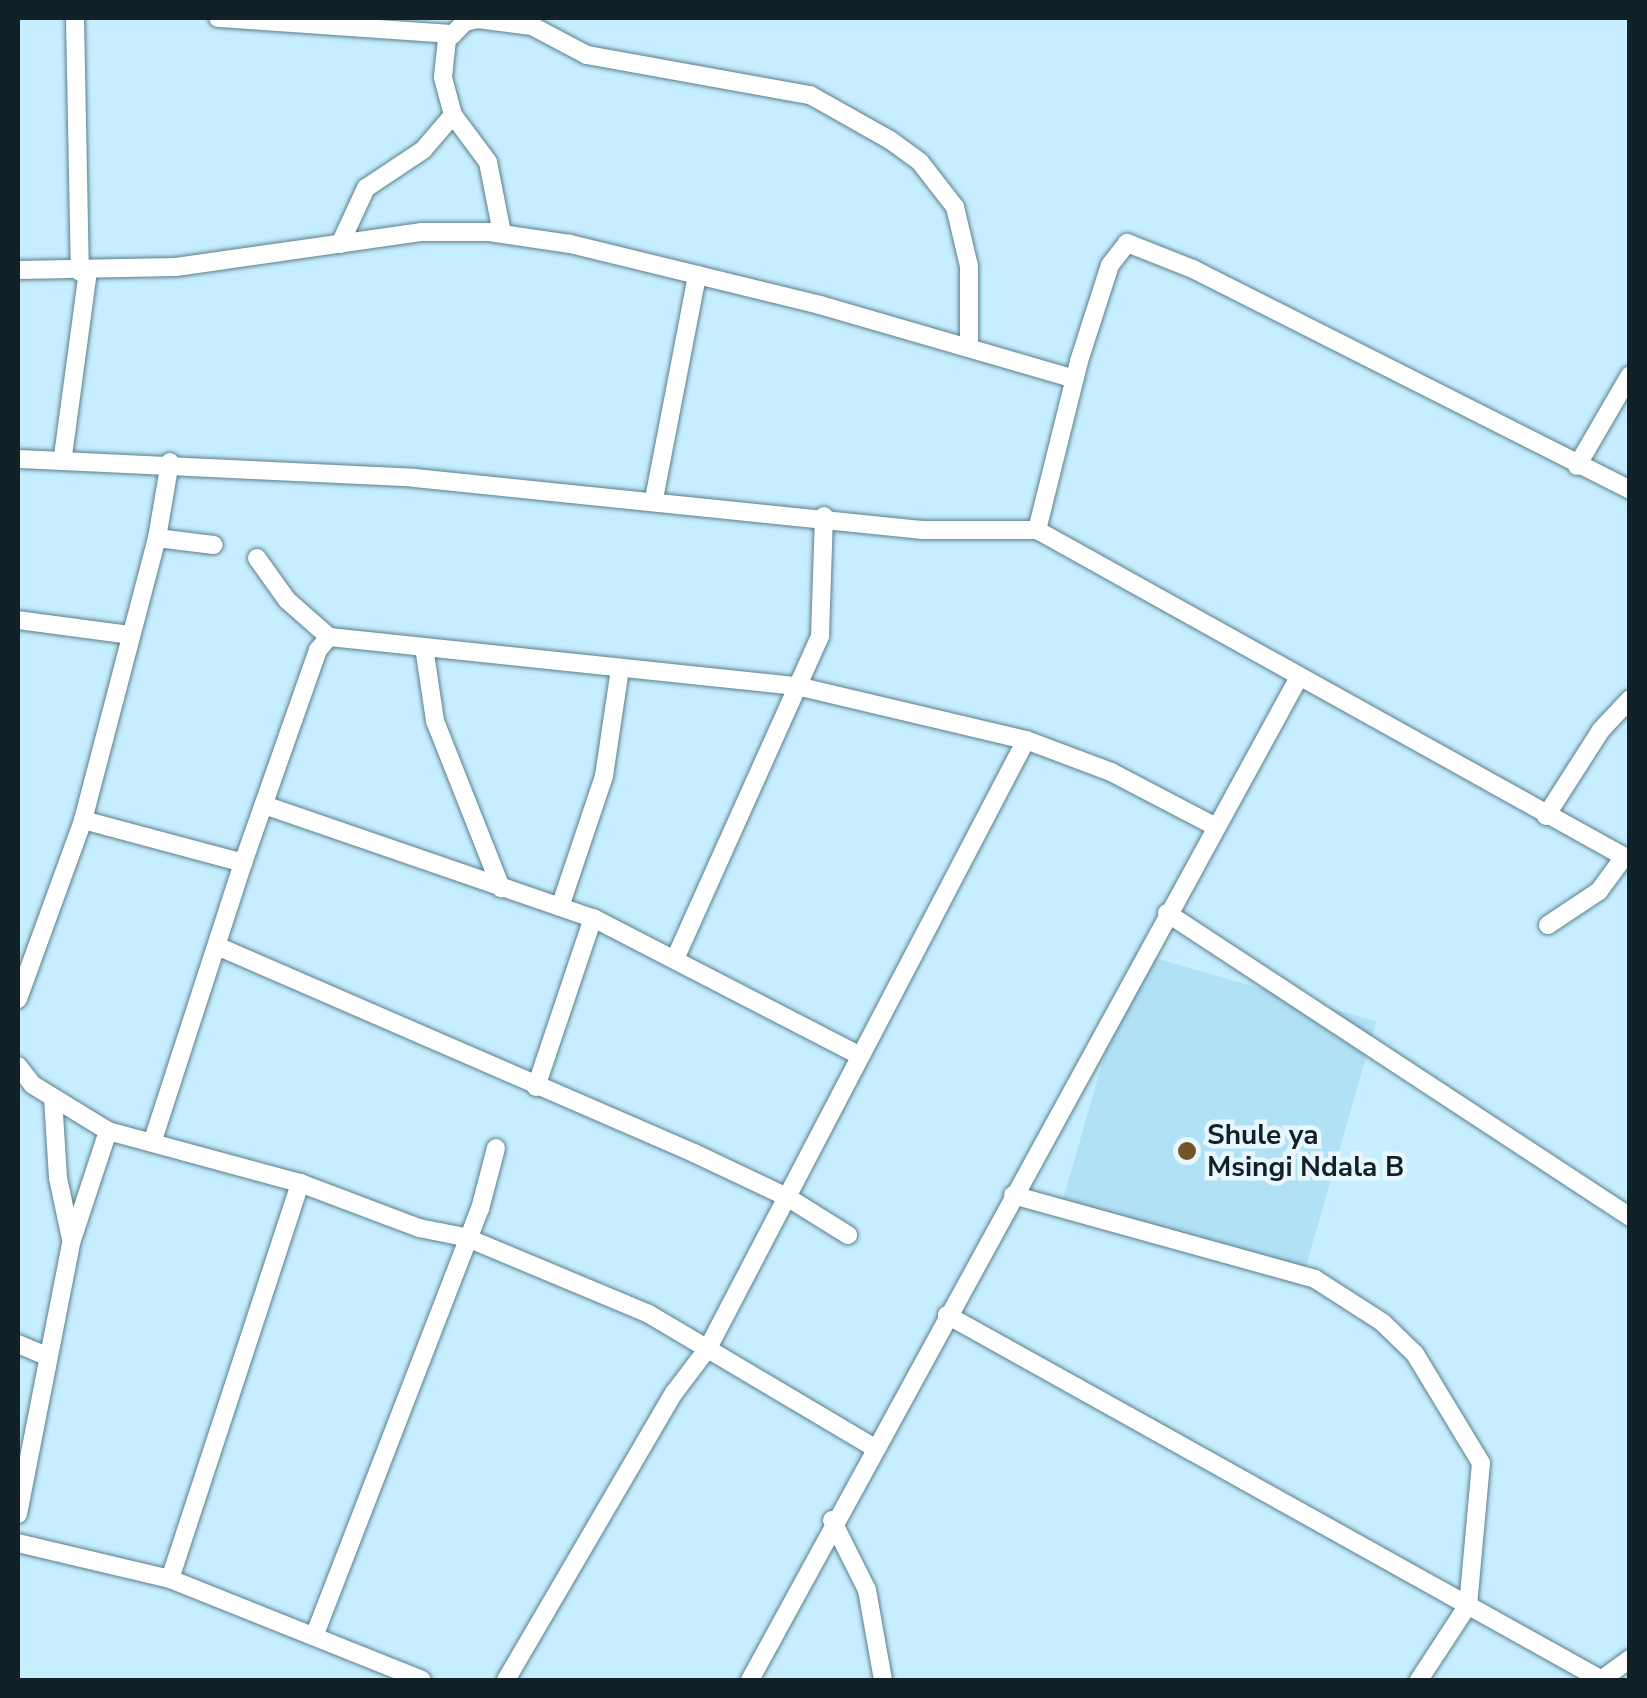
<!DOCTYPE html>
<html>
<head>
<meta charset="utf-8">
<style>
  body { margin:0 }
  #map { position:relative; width:1647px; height:1698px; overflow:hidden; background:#c6eefe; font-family:"Nunito Sans",sans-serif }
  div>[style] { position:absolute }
  .built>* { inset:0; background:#b1e1f4; transform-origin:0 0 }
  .roads { filter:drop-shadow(0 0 2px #5a7f8d) drop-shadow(0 0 2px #5a7f8d) }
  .minor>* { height:18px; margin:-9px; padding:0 9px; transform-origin:9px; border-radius:9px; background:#fff }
  .dots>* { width:28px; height:28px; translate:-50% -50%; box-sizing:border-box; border:5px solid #e7f7fd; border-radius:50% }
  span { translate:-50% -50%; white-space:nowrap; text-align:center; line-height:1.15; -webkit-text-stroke:9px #e7f7fd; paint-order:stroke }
  .poi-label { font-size:28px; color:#122127; font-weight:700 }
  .left { translate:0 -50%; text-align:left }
  .frame { position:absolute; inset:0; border:20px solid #122127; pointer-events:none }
</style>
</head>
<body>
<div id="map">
  <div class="built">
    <i style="left:1134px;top:952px;width:252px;height:260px;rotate:16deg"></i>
  </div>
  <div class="roads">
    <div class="minor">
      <i style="left:75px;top:18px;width:254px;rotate:88.9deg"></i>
      <i style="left:218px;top:18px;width:236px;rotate:3.9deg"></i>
      <i style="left:502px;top:233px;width:72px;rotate:-101.2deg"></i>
      <i style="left:488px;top:162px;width:59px;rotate:-126.7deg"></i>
      <i style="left:453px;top:115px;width:39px;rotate:-105deg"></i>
      <i style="left:443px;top:77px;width:37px;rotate:-84deg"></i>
      <i style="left:447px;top:40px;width:25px;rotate:-45deg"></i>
      <i style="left:465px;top:22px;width:13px;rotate:-13deg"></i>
      <i style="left:478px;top:19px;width:54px;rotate:7.4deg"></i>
      <i style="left:532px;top:26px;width:62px;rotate:27.8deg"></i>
      <i style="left:587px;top:55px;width:227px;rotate:10.2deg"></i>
      <i style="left:810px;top:95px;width:92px;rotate:29.4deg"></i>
      <i style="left:890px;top:140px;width:37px;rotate:36deg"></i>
      <i style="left:920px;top:162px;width:57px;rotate:52.1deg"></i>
      <i style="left:955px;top:207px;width:61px;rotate:76.7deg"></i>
      <i style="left:969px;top:266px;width:81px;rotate:90deg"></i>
      <i style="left:340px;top:244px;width:62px;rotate:-65.1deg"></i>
      <i style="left:366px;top:188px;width:69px;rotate:-33.7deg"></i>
      <i style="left:423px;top:150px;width:46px;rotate:-49.4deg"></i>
      <i style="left:18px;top:270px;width:158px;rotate:-1.1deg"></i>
      <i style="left:176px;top:267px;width:247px;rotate:-8.1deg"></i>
      <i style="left:421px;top:232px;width:68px"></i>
      <i style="left:489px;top:232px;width:82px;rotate:8.4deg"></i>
      <i style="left:570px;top:244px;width:257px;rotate:13.7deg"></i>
      <i style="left:820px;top:305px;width:265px;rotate:16.2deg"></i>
      <i style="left:63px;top:456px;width:186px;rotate:-82.3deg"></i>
      <i style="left:18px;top:459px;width:397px;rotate:2.7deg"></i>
      <i style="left:415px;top:478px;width:510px;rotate:5.86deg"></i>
      <i style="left:922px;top:530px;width:115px"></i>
      <i style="left:1037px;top:530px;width:679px;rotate:29.1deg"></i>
      <i style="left:1577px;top:466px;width:105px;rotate:-59.8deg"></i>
      <i style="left:654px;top:499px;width:228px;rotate:-79.1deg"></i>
      <i style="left:1037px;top:530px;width:174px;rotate:-76deg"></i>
      <i style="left:1079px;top:361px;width:101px;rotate:-72.1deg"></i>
      <i style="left:1110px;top:265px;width:28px;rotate:-52deg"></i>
      <i style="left:1127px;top:243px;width:71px;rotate:21.5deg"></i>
      <i style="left:1193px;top:269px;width:490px;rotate:26.8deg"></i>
      <i style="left:157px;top:538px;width:57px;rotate:7deg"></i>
      <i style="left:257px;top:558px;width:52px;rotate:54.5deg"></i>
      <i style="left:287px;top:600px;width:56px;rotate:41.4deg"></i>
      <i style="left:18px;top:620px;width:113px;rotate:7.6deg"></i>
      <i style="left:424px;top:647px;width:75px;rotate:81.5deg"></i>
      <i style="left:435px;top:721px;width:180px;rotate:68.4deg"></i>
      <i style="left:264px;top:805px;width:348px;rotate:19deg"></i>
      <i style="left:593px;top:918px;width:298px;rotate:27.3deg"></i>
      <i style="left:1546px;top:816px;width:102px;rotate:-57.4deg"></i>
      <i style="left:1601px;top:730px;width:42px;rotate:-46.9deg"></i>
      <i style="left:83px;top:820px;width:166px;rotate:15deg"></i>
      <i style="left:560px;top:907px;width:138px;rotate:-71.4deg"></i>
      <i style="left:604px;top:776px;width:108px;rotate:-81.5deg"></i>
      <i style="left:1167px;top:913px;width:554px;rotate:33.29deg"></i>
      <i style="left:1548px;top:925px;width:61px;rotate:-33.7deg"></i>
      <i style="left:1599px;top:891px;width:42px;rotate:-53.7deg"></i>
      <i style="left:217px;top:946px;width:520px;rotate:23.46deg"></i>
      <i style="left:694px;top:1153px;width:103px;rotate:25.3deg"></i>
      <i style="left:787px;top:1197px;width:72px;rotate:31.9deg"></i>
      <i style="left:675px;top:959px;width:354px;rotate:-65.8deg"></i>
      <i style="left:820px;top:636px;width:120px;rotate:-88.1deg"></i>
      <i style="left:18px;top:999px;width:190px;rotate:-70deg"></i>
      <i style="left:83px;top:820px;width:292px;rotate:-75.3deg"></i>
      <i style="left:157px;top:538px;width:77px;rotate:-80.3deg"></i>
      <i style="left:18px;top:1066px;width:24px;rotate:52deg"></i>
      <i style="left:33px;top:1085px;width:88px;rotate:31.5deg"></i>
      <i style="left:108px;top:1131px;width:199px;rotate:15.2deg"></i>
      <i style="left:300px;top:1183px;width:127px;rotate:20.7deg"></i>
      <i style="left:419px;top:1228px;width:47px;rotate:11.1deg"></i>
      <i style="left:465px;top:1237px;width:199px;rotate:22.7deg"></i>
      <i style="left:649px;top:1314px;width:261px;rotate:30.7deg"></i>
      <i style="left:536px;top:1087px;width:178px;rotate:-71.4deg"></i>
      <i style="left:53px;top:1098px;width:80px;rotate:86.4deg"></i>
      <i style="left:58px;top:1178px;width:62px;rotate:78deg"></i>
      <i style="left:153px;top:1140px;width:291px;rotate:-72deg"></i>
      <i style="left:243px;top:863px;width:226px;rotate:-70.6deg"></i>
      <i style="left:318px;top:650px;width:17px;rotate:-50deg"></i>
      <i style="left:329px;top:637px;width:471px;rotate:6deg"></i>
      <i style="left:797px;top:686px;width:235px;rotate:13.3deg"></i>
      <i style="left:1026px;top:740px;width:91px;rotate:20.6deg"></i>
      <i style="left:1111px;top:772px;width:119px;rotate:27.6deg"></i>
      <i style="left:1013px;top:1195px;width:313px;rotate:15.5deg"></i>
      <i style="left:1315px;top:1279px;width:80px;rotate:32.7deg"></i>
      <i style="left:1382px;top:1322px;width:46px;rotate:44.1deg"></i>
      <i style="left:1415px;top:1354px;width:127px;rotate:58.8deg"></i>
      <i style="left:1481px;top:1463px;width:143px;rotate:95.2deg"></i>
      <i style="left:1468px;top:1605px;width:90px;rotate:123.2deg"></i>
      <i style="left:947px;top:1315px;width:750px;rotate:29.13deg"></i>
      <i style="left:18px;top:1344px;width:33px;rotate:23deg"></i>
      <i style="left:18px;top:1514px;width:279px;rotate:-78.9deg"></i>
      <i style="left:72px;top:1240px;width:115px;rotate:-71.7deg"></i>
      <i style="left:832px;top:1520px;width:78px;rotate:63.4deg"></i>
      <i style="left:867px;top:1590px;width:91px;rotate:79.9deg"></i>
      <i style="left:18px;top:1543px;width:156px;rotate:13.3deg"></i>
      <i style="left:170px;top:1579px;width:271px;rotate:21.8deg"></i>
      <i style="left:170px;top:1579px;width:417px;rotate:-71.8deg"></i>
      <i style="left:315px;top:1634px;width:456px;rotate:-68.8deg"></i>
      <i style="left:480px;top:1209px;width:63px;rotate:-75.3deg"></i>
      <i style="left:506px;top:1680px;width:333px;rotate:-59.7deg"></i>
      <i style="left:674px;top:1393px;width:56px;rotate:-52.9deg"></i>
      <i style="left:708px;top:1348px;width:686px;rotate:-62.39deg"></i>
      <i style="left:750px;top:1680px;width:1139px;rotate:-61.3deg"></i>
      <i style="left:1601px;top:1680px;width:36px;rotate:-36deg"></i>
    </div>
  </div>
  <div class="dots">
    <i style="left:1187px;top:1151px;background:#735429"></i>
  </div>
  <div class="poi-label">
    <span class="left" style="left:1207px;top:1151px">Shule ya<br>Msingi Ndala B</span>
  </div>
  <div class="frame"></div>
</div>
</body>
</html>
